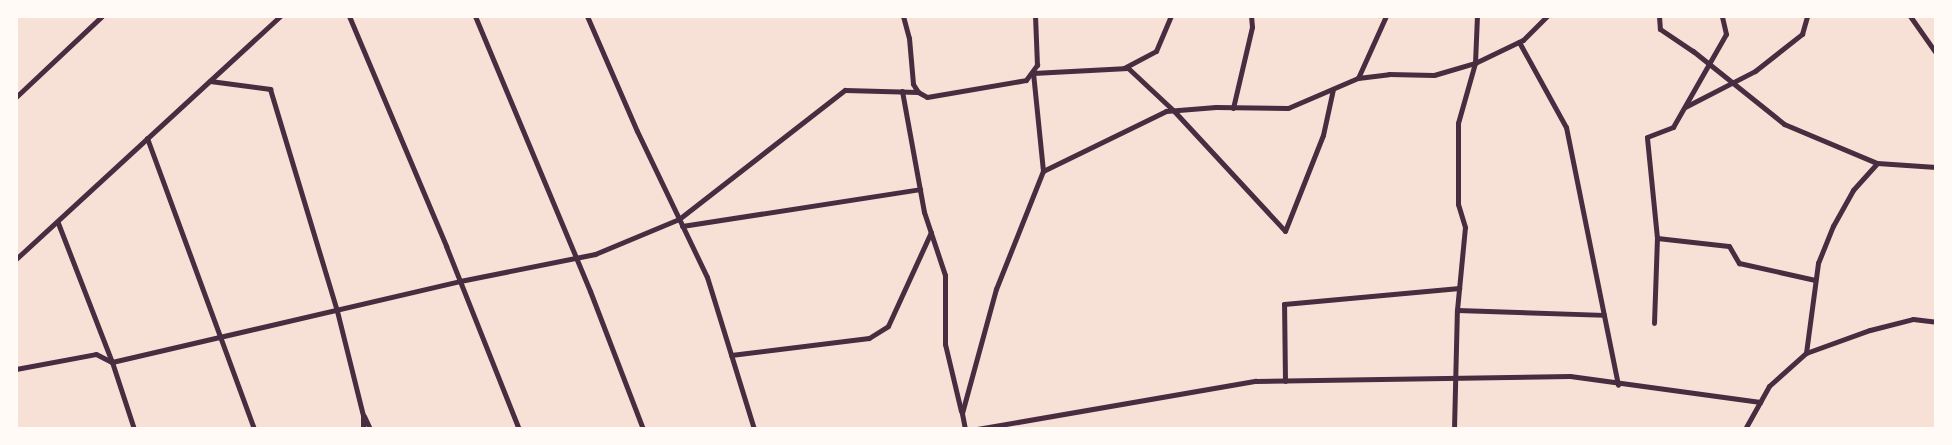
<!DOCTYPE html>
<html>
<head>
<meta charset="utf-8">
<style>
  body { margin:0 }
  #map { position:relative; width:1952px; height:445px; overflow:hidden; background:#f7e1d7; font-family:Poppins,sans-serif }
  div>[style] { position:absolute }
  .minor>* { height:5px; margin:-2.5px; padding:0 2.5px; transform-origin:2.5px; border-radius:2.5px; background:#4a2c40 }
  span { translate:-50% -50%; white-space:nowrap; text-align:center; line-height:1.15; -webkit-text-stroke:4.5px #fffaf5; paint-order:stroke }
  .frame { position:absolute; inset:0; border:18px solid #fffaf5; pointer-events:none }
</style>
</head>
<body>
<div id="map">
  <div class="minor">
    <i style="left:349px;top:16px;width:250px;rotate:67.1deg"></i>
    <i style="left:446px;top:246px;width:197px;rotate:68.3deg"></i>
    <i style="left:475px;top:16px;width:298px;rotate:67.3deg"></i>
    <i style="left:590px;top:291px;width:148px;rotate:69deg"></i>
    <i style="left:587px;top:16px;width:125px;rotate:66.5deg"></i>
    <i style="left:637px;top:131px;width:162px;rotate:64.4deg"></i>
    <i style="left:707px;top:277px;width:159px;rotate:72.8deg"></i>
    <i style="left:903px;top:16px;width:23px;rotate:75deg"></i>
    <i style="left:909px;top:38px;width:46px;rotate:85deg"></i>
    <i style="left:913px;top:84px;width:9px;rotate:58deg"></i>
    <i style="left:918px;top:92px;width:10px;rotate:29deg"></i>
    <i style="left:927px;top:97px;width:100px;rotate:-9.7deg"></i>
    <i style="left:1026px;top:80px;width:19px;rotate:-54deg"></i>
    <i style="left:1037px;top:65px;width:49px;rotate:-92.3deg"></i>
    <i style="left:1659px;top:16px;width:13px;rotate:86deg"></i>
    <i style="left:1660px;top:29px;width:40px;rotate:34deg"></i>
    <i style="left:1693px;top:51px;width:117px;rotate:38.7deg"></i>
    <i style="left:1784px;top:124px;width:101px;rotate:22.8deg"></i>
    <i style="left:1877px;top:163px;width:59px;rotate:3.9deg"></i>
    <i style="left:1910px;top:16px;width:45px;rotate:54.9deg"></i>
    <i style="left:1519px;top:42px;width:97px;rotate:61.1deg"></i>
    <i style="left:1566px;top:127px;width:263px;rotate:78.6deg"></i>
    <i style="left:1124px;top:68px;width:36px;rotate:-28deg"></i>
    <i style="left:1156px;top:51px;width:38px;rotate:-67deg"></i>
    <i style="left:1358px;top:78px;width:68px;rotate:-65.7deg"></i>
    <i style="left:210px;top:81px;width:61px;rotate:7.6deg"></i>
    <i style="left:270px;top:89px;width:232px;rotate:73.2deg"></i>
    <i style="left:337px;top:311px;width:107px;rotate:76deg"></i>
    <i style="left:363px;top:415px;width:14px;rotate:90deg"></i>
    <i style="left:902px;top:91px;width:123px;rotate:79.7deg"></i>
    <i style="left:924px;top:212px;width:66px;rotate:71.6deg"></i>
    <i style="left:945px;top:275px;width:69px;rotate:90deg"></i>
    <i style="left:945px;top:344px;width:69px;rotate:76.6deg"></i>
    <i style="left:16px;top:97px;width:118px;rotate:-43.3deg"></i>
    <i style="left:1685px;top:107px;width:79px;rotate:-27.2deg"></i>
    <i style="left:1755px;top:71px;width:60px;rotate:-38.2deg"></i>
    <i style="left:1802px;top:34px;width:19px;rotate:-74deg"></i>
    <i style="left:1233px;top:108px;width:83px;rotate:-76.8deg"></i>
    <i style="left:1252px;top:27px;width:11px;rotate:-95deg"></i>
    <i style="left:147px;top:138px;width:310px;rotate:69.8deg"></i>
    <i style="left:1043px;top:171px;width:99px;rotate:-95.8deg"></i>
    <i style="left:1033px;top:73px;width:95px;rotate:-3deg"></i>
    <i style="left:1128px;top:68px;width:63px;rotate:43.1deg"></i>
    <i style="left:1174px;top:111px;width:163px;rotate:47.2deg"></i>
    <i style="left:1285px;top:231px;width:103px;rotate:-68.4deg"></i>
    <i style="left:1323px;top:135px;width:47px;rotate:-77.7deg"></i>
    <i style="left:58px;top:223px;width:149px;rotate:68.8deg"></i>
    <i style="left:112px;top:362px;width:71px;rotate:71.8deg"></i>
    <i style="left:682px;top:226px;width:241px;rotate:-8.8deg"></i>
    <i style="left:1657px;top:238px;width:72px;rotate:6.3deg"></i>
    <i style="left:1729px;top:246px;width:20px;rotate:60deg"></i>
    <i style="left:1739px;top:263px;width:78px;rotate:12.6deg"></i>
    <i style="left:16px;top:259px;width:359px;rotate:-42.6deg"></i>
    <i style="left:1457px;top:310px;width:147px;rotate:1.9deg"></i>
    <i style="left:1654px;top:323px;width:85px;rotate:-88deg"></i>
    <i style="left:1657px;top:238px;width:101px;rotate:-95.7deg"></i>
    <i style="left:1647px;top:137px;width:28px;rotate:-21deg"></i>
    <i style="left:1673px;top:127px;width:107px;rotate:-60.3deg"></i>
    <i style="left:1726px;top:34px;width:18px;rotate:-103deg"></i>
    <i style="left:1806px;top:353px;width:68px;rotate:-19.8deg"></i>
    <i style="left:1870px;top:330px;width:44px;rotate:-14.3deg"></i>
    <i style="left:1913px;top:319px;width:23px;rotate:7deg"></i>
    <i style="left:731px;top:355px;width:139px;rotate:-7deg"></i>
    <i style="left:869px;top:338px;width:22px;rotate:-32deg"></i>
    <i style="left:888px;top:326px;width:103px;rotate:-65.4deg"></i>
    <i style="left:16px;top:369px;width:81px;rotate:-10.6deg"></i>
    <i style="left:96px;top:354px;width:18px;rotate:27deg"></i>
    <i style="left:112px;top:362px;width:357px;rotate:-13.1deg"></i>
    <i style="left:460px;top:281px;width:138px;rotate:-11.3deg"></i>
    <i style="left:595px;top:254px;width:91px;rotate:-22.6deg"></i>
    <i style="left:679px;top:219px;width:210px;rotate:-37.9deg"></i>
    <i style="left:845px;top:90px;width:73px;rotate:1.6deg"></i>
    <i style="left:1285px;top:381px;width:77px;rotate:-90.7deg"></i>
    <i style="left:1284px;top:304px;width:176px;rotate:-5.2deg"></i>
    <i style="left:364px;top:416px;width:14px;rotate:65deg"></i>
    <i style="left:965px;top:429px;width:16px;rotate:-101deg"></i>
    <i style="left:962px;top:413px;width:129px;rotate:-74.7deg"></i>
    <i style="left:996px;top:289px;width:127px;rotate:-68.3deg"></i>
    <i style="left:1043px;top:171px;width:137px;rotate:-26deg"></i>
    <i style="left:1166px;top:111px;width:50px;rotate:-4.6deg"></i>
    <i style="left:1216px;top:107px;width:72px;rotate:0.8deg"></i>
    <i style="left:1288px;top:108px;width:76px;rotate:-23.2deg"></i>
    <i style="left:1358px;top:78px;width:31px;rotate:-7deg"></i>
    <i style="left:1389px;top:74px;width:45px;rotate:1.3deg"></i>
    <i style="left:1434px;top:75px;width:43px;rotate:-16.3deg"></i>
    <i style="left:1475px;top:63px;width:53px;rotate:-25.6deg"></i>
    <i style="left:1523px;top:40px;width:34px;rotate:-45deg"></i>
    <i style="left:977px;top:429px;width:283px;rotate:-9.8deg"></i>
    <i style="left:1256px;top:381px;width:314px;rotate:-0.9deg"></i>
    <i style="left:1570px;top:376px;width:192px;rotate:7.8deg"></i>
    <i style="left:1454px;top:429px;width:119px;rotate:-88.6deg"></i>
    <i style="left:1457px;top:310px;width:83px;rotate:-84.5deg"></i>
    <i style="left:1465px;top:227px;width:24px;rotate:-107deg"></i>
    <i style="left:1458px;top:204px;width:81px;rotate:-90deg"></i>
    <i style="left:1458px;top:123px;width:62px;rotate:-74.2deg"></i>
    <i style="left:1475px;top:63px;width:47px;rotate:-87.6deg"></i>
    <i style="left:1745px;top:429px;width:49px;rotate:-60.8deg"></i>
    <i style="left:1769px;top:386px;width:50px;rotate:-41.7deg"></i>
    <i style="left:1806px;top:353px;width:91px;rotate:-82.4deg"></i>
    <i style="left:1818px;top:263px;width:40px;rotate:-68deg"></i>
    <i style="left:1833px;top:226px;width:41px;rotate:-60.9deg"></i>
    <i style="left:1853px;top:190px;width:36px;rotate:-48deg"></i>
  </div>
  <div class="frame"></div>
</div>
</body>
</html>
